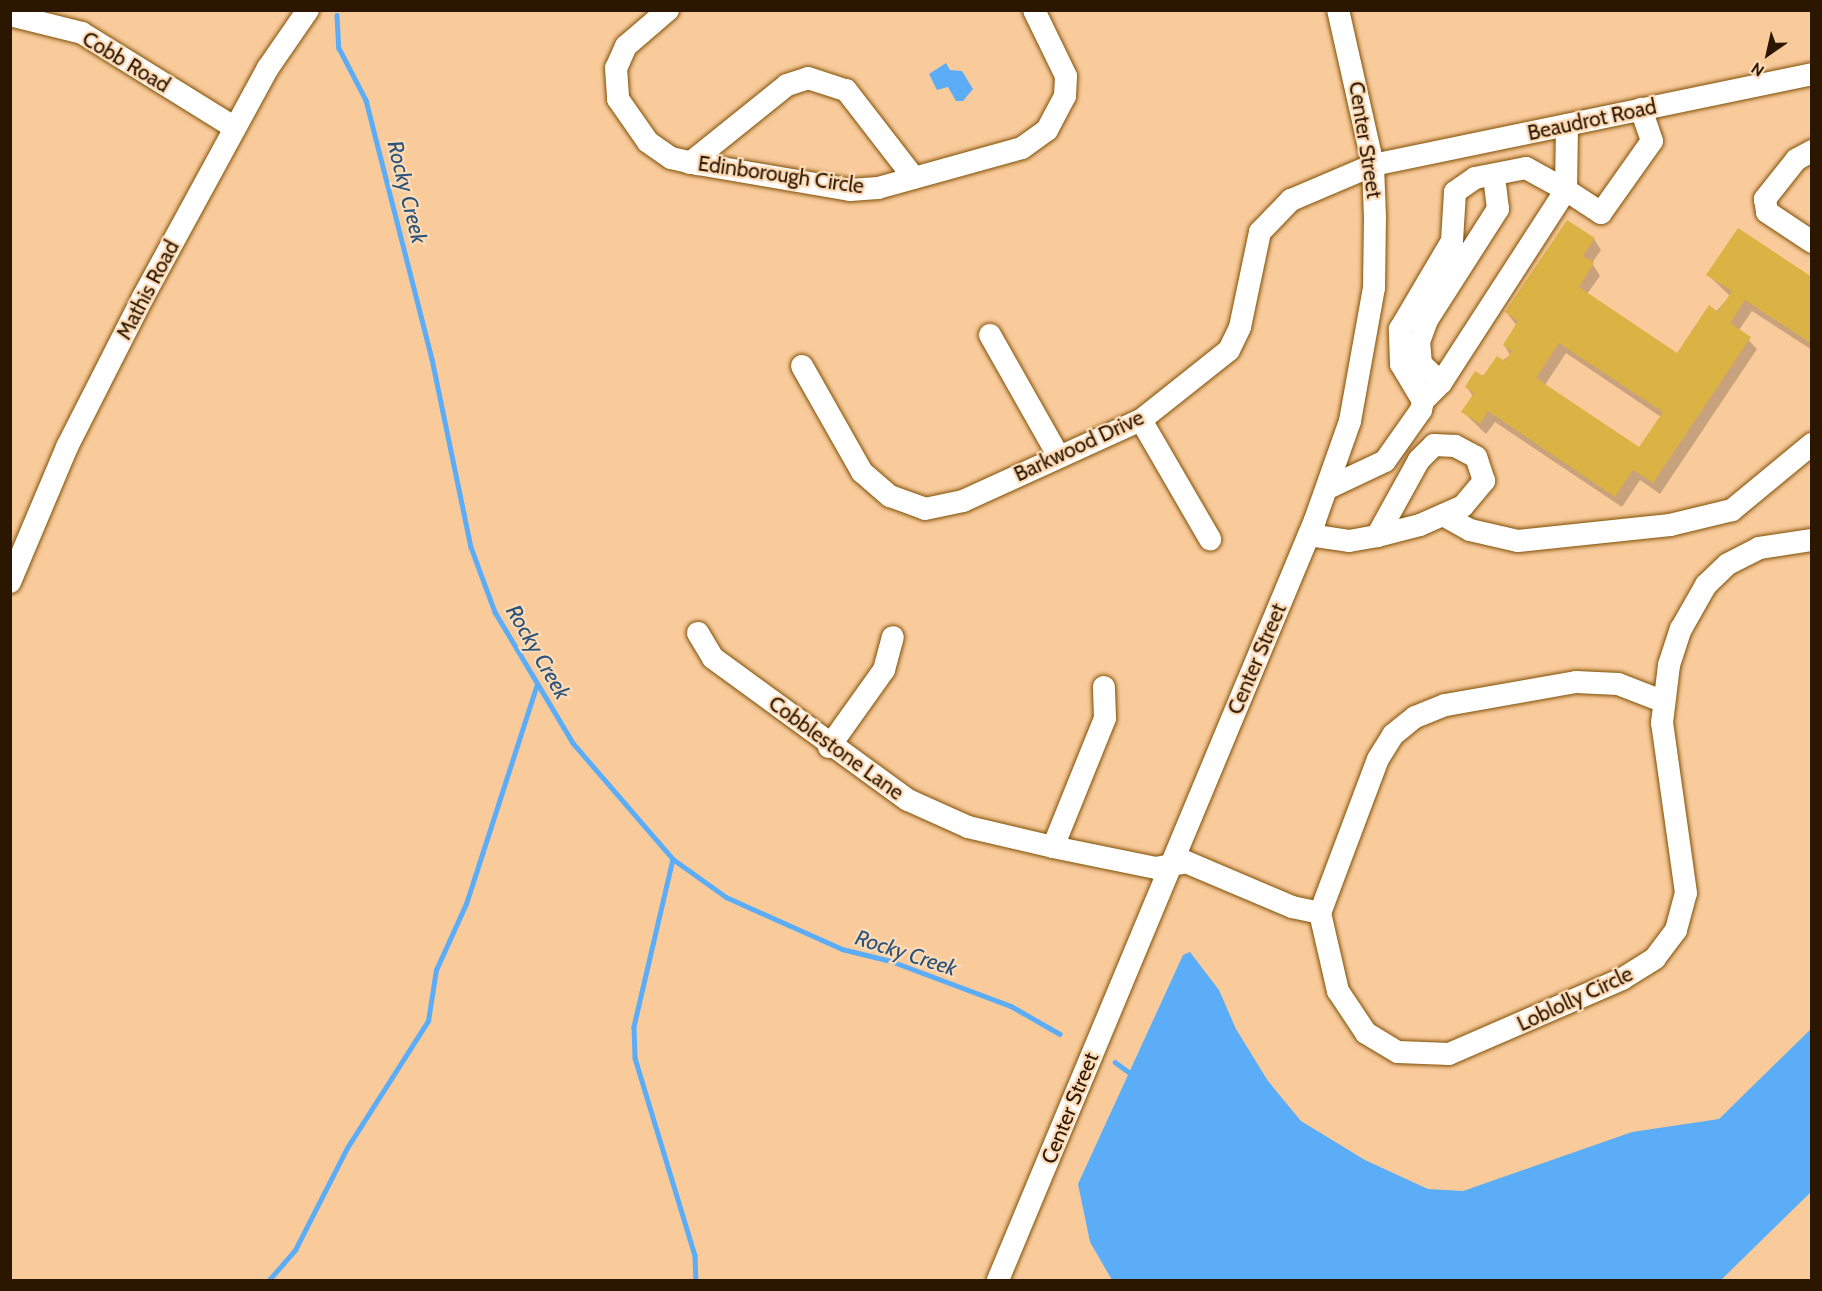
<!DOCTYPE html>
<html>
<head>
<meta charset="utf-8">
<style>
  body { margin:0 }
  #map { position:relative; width:1822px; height:1291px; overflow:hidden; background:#f9cb9b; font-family:Cabin,sans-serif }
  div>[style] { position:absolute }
  .water>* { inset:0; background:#5cadf7 }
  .shadow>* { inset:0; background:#0003 }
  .stream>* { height:4.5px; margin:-2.25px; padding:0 2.25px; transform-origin:2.25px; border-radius:2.25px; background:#5cadf7 }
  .building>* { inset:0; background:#dbb244 }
  .roads { filter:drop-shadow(0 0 2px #804f04) drop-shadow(0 0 2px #804f04) }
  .minor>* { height:22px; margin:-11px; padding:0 11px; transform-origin:11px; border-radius:11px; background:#fff }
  span { translate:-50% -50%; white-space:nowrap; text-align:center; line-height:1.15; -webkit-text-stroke:4.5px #fedbb7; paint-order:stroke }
  .street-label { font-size:21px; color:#2b1700 }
  .water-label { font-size:22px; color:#2a537a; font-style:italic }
  .frame { position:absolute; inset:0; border:12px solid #2b1700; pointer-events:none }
  .north { position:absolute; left:1738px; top:24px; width:60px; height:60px; -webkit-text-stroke:4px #fedbb7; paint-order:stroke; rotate:214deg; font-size:16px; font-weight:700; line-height:24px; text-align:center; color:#2b1700 }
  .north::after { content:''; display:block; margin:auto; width:21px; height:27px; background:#2b1700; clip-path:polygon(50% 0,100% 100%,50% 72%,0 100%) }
</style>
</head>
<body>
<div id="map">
  <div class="water">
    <i style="clip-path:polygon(946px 63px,950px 70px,962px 71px,973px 89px,963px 101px,956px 101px,948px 87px,937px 90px,929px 74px)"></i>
    <i style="clip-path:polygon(1190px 952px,1219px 990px,1236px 1029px,1268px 1081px,1301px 1121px,1365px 1160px,1428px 1189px,1463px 1191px,1632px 1132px,1719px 1119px,1811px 1029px,1811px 1192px,1721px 1280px,1112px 1280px,1090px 1242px,1078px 1184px,1183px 955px)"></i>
  </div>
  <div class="shadow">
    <i style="clip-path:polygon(evenodd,1594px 239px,1601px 250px,1592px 263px,1600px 276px,1587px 294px,1677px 355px,1730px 296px,1708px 275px,1812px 279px,1812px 350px,1752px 311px,1739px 330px,1757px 349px,1660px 494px,1640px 480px,1622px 507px,1495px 422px,1486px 434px,1463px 412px,1473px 397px,1467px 387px,1510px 355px,1504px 345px,1517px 326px,1507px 313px,1594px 239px,1566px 353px,1661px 417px,1640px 449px,1545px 385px,1566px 353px)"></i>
  </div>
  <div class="stream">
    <i style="left:337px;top:15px;width:33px;rotate:87deg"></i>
    <i style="left:339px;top:48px;width:59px;rotate:62.6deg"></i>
    <i style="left:366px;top:100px;width:267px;rotate:75.7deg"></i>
    <i style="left:432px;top:359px;width:192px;rotate:78.3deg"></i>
    <i style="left:471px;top:547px;width:69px;rotate:69.7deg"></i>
    <i style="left:495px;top:612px;width:152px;rotate:59.2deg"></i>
    <i style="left:573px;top:743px;width:153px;rotate:49.2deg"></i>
    <i style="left:673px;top:859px;width:65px;rotate:35.6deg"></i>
    <i style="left:726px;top:897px;width:127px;rotate:24.1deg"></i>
    <i style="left:842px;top:949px;width:50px;rotate:13.8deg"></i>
    <i style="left:891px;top:961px;width:128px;rotate:20.6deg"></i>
    <i style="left:1011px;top:1006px;width:56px;rotate:29.7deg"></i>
    <i style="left:673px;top:859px;width:172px;rotate:103.1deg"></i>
    <i style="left:634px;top:1027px;width:31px;rotate:88deg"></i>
    <i style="left:635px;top:1058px;width:206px;rotate:73.1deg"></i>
    <i style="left:695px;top:1255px;width:25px;rotate:88deg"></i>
    <i style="left:1115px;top:1062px;width:17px;rotate:36deg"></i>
    <i style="left:269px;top:1280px;width:40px;rotate:-49deg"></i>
    <i style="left:295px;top:1250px;width:114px;rotate:-63deg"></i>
    <i style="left:347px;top:1148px;width:151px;rotate:-57.5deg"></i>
    <i style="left:428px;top:1021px;width:52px;rotate:-81.1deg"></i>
    <i style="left:436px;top:970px;width:72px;rotate:-65.6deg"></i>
    <i style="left:466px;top:904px;width:231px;rotate:-72.1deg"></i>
  </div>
  <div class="building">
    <i style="clip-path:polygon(evenodd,1567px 220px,1595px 238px,1583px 256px,1594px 263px,1579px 287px,1677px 353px,1709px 305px,1718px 312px,1732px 291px,1706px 275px,1738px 228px,1812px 277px,1812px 344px,1745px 300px,1730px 323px,1751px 337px,1653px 483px,1633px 470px,1615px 497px,1488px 411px,1480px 424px,1461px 412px,1474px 393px,1465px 387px,1475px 371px,1483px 376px,1497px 356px,1505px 361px,1512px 351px,1503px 345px,1518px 321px,1505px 312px,1567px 220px,1559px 343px,1663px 412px,1639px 447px,1536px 378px,1559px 343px)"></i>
  </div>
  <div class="roads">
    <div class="minor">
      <i style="left:668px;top:10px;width:55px;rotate:139.4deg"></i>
      <i style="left:626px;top:46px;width:24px;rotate:114deg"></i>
      <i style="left:616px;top:68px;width:31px;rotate:86deg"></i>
      <i style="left:618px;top:99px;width:52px;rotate:55.1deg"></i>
      <i style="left:648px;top:142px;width:28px;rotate:35deg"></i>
      <i style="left:671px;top:158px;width:28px;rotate:13deg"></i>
      <i style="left:698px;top:164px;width:154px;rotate:9.7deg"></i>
      <i style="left:850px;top:190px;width:28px;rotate:-4deg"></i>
      <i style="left:878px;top:188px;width:149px;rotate:-15.5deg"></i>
      <i style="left:1022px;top:148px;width:31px;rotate:-36deg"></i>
      <i style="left:1047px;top:130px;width:38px;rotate:-62deg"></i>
      <i style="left:1065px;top:96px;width:20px;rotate:-87deg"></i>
      <i style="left:1066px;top:76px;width:73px;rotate:-115.9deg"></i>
      <i style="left:10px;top:15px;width:74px;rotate:14deg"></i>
      <i style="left:82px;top:33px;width:180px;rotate:31.8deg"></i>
      <i style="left:1812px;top:151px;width:18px;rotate:151deg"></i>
      <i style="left:1796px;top:160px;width:50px;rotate:128.5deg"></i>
      <i style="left:1765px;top:199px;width:13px;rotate:81deg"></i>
      <i style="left:1767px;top:212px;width:54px;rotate:33.7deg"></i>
      <i style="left:690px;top:163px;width:124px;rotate:-38.8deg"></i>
      <i style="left:787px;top:85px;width:22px;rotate:-18deg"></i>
      <i style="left:808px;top:78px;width:40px;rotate:18deg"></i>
      <i style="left:846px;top:90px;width:111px;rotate:52.3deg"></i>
      <i style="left:990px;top:335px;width:138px;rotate:60.5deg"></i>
      <i style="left:802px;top:366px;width:122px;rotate:60.5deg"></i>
      <i style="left:862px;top:472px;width:37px;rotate:41deg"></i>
      <i style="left:890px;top:496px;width:37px;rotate:20deg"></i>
      <i style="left:925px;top:509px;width:39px;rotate:-12deg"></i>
      <i style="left:963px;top:501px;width:196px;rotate:-24.5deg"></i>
      <i style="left:1141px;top:420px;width:112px;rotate:-38.5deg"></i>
      <i style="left:1229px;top:350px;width:25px;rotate:-64deg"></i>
      <i style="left:1240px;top:327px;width:97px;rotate:-78.1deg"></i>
      <i style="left:1260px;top:232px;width:45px;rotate:-45.9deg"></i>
      <i style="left:1291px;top:200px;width:89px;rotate:-23.1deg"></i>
      <i style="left:1373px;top:165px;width:448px;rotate:-11.7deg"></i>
      <i style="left:1441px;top:383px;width:28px;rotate:-136deg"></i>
      <i style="left:1421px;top:364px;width:22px;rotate:-95deg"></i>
      <i style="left:1419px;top:342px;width:23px;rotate:-70deg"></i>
      <i style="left:1427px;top:320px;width:132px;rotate:-57.4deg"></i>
      <i style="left:1498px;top:209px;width:34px;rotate:-97deg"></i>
      <i style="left:1423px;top:401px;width:25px;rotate:-45deg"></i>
      <i style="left:1441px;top:383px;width:230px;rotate:-57.1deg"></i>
      <i style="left:1566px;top:190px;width:42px;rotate:33.3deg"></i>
      <i style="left:1601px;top:213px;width:88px;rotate:-54.7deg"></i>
      <i style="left:1652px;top:141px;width:34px;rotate:-109deg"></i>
      <i style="left:1141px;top:420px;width:138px;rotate:59.9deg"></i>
      <i style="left:1328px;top:488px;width:63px;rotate:-25.3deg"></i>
      <i style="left:1385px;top:461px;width:62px;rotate:-54.8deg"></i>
      <i style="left:1421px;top:410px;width:9px;rotate:-77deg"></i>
      <i style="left:1423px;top:401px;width:43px;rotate:-120.7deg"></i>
      <i style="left:1401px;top:364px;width:35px;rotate:-92deg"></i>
      <i style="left:1400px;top:329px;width:102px;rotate:-59.4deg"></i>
      <i style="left:1452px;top:241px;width:49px;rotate:-86.5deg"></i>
      <i style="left:1455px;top:192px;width:24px;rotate:-35deg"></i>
      <i style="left:1475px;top:178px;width:52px;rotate:-11.1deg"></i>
      <i style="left:1526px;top:168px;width:46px;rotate:28.8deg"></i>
      <i style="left:1566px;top:190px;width:65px;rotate:-89.1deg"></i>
      <i style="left:1443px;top:515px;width:31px;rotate:29deg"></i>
      <i style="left:1470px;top:530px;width:49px;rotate:12.9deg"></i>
      <i style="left:1518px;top:541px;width:153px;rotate:-6deg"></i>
      <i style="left:1670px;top:525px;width:64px;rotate:-13.6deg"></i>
      <i style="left:1732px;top:510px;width:104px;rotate:-39.5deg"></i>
      <i style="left:1309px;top:535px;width:40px;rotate:8.5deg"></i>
      <i style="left:1349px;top:541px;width:28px;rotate:-10deg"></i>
      <i style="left:1377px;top:536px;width:44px;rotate:-14.3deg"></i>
      <i style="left:1420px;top:525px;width:47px;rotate:-23.8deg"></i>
      <i style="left:1463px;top:506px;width:33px;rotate:-50deg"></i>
      <i style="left:1484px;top:481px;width:25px;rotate:-108deg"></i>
      <i style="left:1476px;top:457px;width:24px;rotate:-152deg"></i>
      <i style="left:1455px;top:446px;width:21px;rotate:-177deg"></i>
      <i style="left:1434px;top:445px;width:21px;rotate:135deg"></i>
      <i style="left:1419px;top:460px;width:87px;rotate:118.9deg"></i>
      <i style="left:10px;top:582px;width:147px;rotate:-67.1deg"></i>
      <i style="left:67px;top:447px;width:168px;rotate:-63.1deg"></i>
      <i style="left:143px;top:297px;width:261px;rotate:-61.4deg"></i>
      <i style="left:268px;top:68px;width:70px;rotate:-55.4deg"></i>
      <i style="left:698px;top:633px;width:29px;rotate:59deg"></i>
      <i style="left:713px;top:658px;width:241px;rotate:36.1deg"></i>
      <i style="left:908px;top:800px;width:66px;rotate:24.2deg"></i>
      <i style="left:968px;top:827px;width:87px;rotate:13.2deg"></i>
      <i style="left:1053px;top:847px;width:105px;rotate:11.5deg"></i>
      <i style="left:1156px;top:868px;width:31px;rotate:-11deg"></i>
      <i style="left:1186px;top:862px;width:115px;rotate:23deg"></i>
      <i style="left:1292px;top:907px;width:29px;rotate:12deg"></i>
      <i style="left:1662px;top:701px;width:47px;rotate:-158.9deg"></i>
      <i style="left:1618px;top:684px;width:42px;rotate:-177.3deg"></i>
      <i style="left:1576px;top:682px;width:133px;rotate:170deg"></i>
      <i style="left:1445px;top:705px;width:32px;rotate:158deg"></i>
      <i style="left:1415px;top:717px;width:28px;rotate:141deg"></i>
      <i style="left:1393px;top:735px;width:28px;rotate:122deg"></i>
      <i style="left:1378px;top:759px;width:165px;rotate:110.6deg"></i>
      <i style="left:1320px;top:913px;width:80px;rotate:77deg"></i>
      <i style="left:1338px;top:991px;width:50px;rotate:56.3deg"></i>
      <i style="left:1366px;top:1033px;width:37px;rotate:31deg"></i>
      <i style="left:1398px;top:1052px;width:51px;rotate:2.2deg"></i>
      <i style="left:1449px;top:1054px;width:189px;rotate:-23.4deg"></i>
      <i style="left:1622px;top:979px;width:39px;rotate:-32deg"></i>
      <i style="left:1655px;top:958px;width:35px;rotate:-53deg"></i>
      <i style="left:1676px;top:930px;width:38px;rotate:-75deg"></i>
      <i style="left:1686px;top:893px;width:172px;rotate:-98deg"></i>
      <i style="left:1662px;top:723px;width:58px;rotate:-83.1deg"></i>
      <i style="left:1669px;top:665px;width:38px;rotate:-72deg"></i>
      <i style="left:1681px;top:629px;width:51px;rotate:-60.4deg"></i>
      <i style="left:1706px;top:585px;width:30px;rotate:-44deg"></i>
      <i style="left:1728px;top:564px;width:35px;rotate:-27deg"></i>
      <i style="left:1759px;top:548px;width:54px;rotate:-8.6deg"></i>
      <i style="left:829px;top:747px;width:95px;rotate:-54.5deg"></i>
      <i style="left:884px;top:670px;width:34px;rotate:-75deg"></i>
      <i style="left:1053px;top:847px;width:139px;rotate:-68deg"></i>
      <i style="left:1105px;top:718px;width:31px;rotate:-92deg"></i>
      <i style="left:998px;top:1280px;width:823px;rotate:-67.36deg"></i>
      <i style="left:1315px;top:520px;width:105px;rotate:-70.5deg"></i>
      <i style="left:1350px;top:421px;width:135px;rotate:-79.8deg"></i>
      <i style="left:1374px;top:288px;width:71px;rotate:-89.2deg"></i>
      <i style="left:1375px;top:217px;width:52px;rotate:-92.2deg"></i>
      <i style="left:1373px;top:165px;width:159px;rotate:-102.7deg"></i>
    </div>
  </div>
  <div class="street-label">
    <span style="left:126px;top:62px;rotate:31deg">Cobb Road</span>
    <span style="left:1592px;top:120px;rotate:-12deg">Beaudrot Road</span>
    <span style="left:1365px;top:140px;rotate:81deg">Center Street</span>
    <span style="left:781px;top:175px;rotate:8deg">Edinborough Circle</span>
    <span style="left:148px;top:290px;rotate:-62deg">Mathis Road</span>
    <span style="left:1079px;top:446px;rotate:-25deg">Barkwood Drive</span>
    <span style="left:1257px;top:659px;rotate:-67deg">Center Street</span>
    <span style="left:836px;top:748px;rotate:36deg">Cobblestone Lane</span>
    <span style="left:1575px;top:999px;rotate:-25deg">Loblolly Circle</span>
    <span style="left:1070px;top:1108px;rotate:-68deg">Center Street</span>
  </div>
  <div class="water-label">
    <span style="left:407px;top:192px;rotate:76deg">Rocky Creek</span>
    <span style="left:538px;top:652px;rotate:60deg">Rocky Creek</span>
    <span style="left:906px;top:953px;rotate:18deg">Rocky Creek</span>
  </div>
  <div class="frame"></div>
  <div class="north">N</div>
</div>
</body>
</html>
